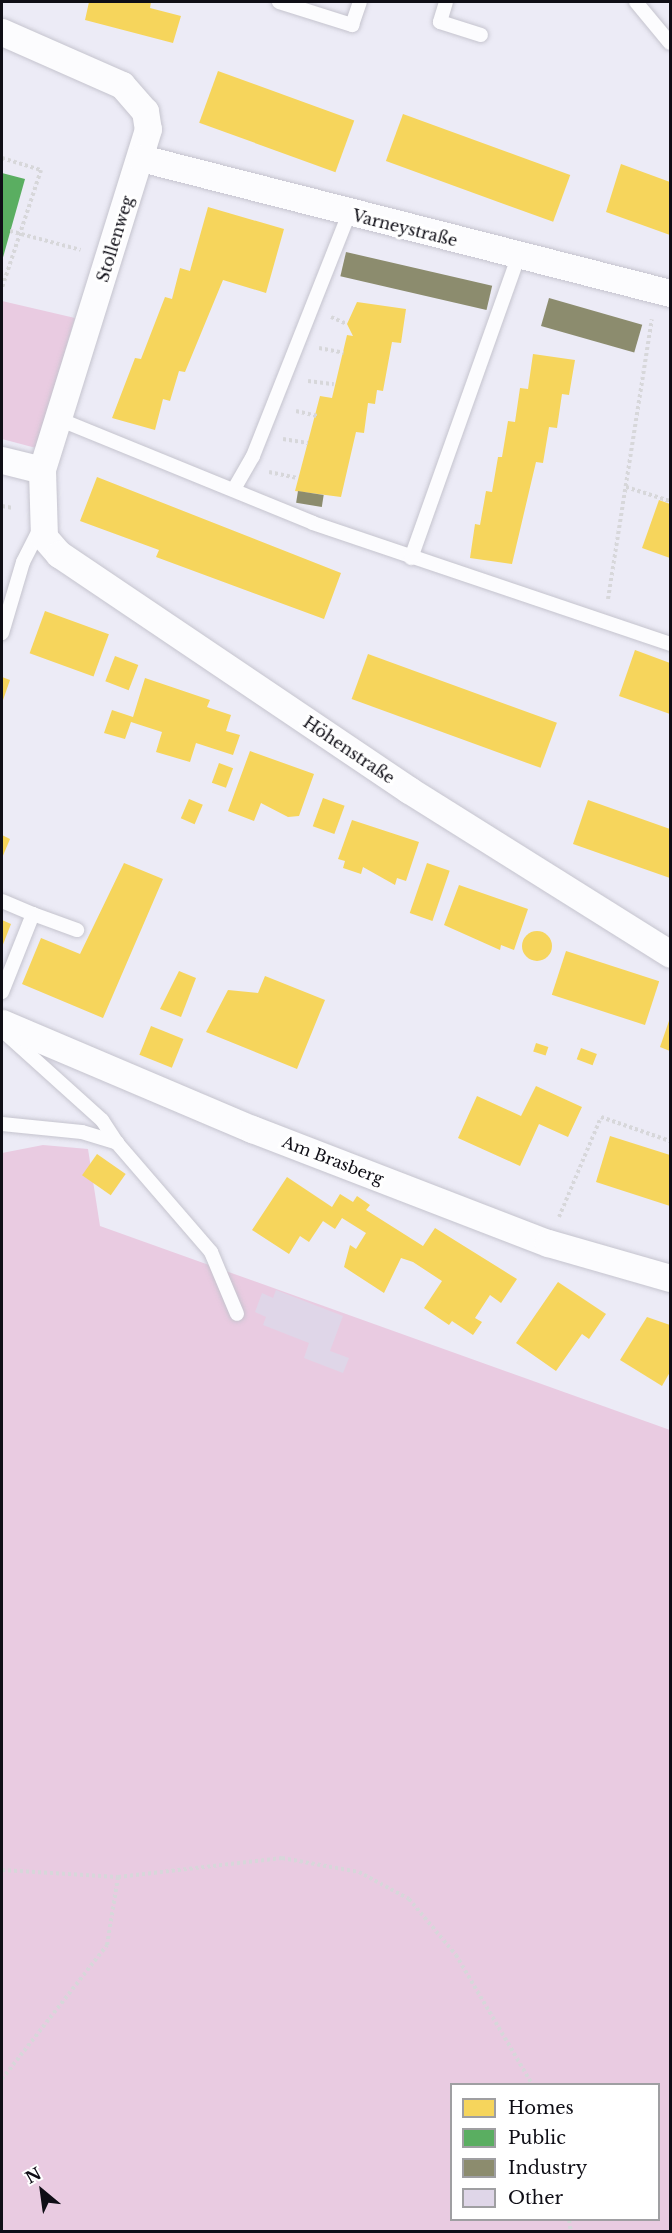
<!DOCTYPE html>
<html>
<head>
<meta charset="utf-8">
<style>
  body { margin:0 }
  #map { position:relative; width:672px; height:2233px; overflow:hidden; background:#ecebf6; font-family:"Libre Baskerville",serif }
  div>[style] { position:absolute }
  .green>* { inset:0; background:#e9cbe1 }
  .homes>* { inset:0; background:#f6d55c; transform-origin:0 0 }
  .round { border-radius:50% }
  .public>* { inset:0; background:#5aae61 }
  .industry>* { inset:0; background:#8c8c6e; transform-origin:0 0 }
  .building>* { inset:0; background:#dfd6e8 }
  .path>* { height:4px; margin-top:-2px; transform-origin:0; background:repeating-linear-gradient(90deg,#d7d7da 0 3px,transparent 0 6px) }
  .roads { filter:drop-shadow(0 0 2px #c5c4ce) drop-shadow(0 0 2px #c5c4ce) }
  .service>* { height:14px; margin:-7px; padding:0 7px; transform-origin:7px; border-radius:7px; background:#fcfcfe }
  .minor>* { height:27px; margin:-13.5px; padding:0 13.5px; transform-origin:13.5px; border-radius:13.5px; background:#fcfcfe }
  span { translate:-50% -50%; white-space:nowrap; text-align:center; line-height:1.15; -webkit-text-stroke:6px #fff; paint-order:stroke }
  .street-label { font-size:16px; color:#0f0e16 }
  .frame { position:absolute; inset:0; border:3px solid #0f0e16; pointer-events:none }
  .legend { position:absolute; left:450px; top:2083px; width:210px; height:138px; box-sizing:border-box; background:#fff; border:2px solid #9f9fa2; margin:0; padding:8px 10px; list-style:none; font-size:18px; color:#0f0e16 }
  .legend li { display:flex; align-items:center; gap:12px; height:30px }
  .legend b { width:30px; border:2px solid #9f9fa2 }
  .north { position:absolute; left:12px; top:2161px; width:60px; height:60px; -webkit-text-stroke:4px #fff; paint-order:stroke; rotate:331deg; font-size:16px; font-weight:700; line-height:24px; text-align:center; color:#0f0e16 }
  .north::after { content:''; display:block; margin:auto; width:21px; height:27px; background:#0f0e16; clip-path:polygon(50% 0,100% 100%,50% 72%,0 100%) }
</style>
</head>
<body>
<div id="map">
  <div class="green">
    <i style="clip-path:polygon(2px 301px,75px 318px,36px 448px,2px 439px)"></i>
    <i style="clip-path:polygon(evenodd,43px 1145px,88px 1149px,100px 1226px,670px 1430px,670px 2231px,2px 2232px,2px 1153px,43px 1145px,452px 2084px,658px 2084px,658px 2220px,452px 2220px,452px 2084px)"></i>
  </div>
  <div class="homes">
    <i style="clip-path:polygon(89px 2px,151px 2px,150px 8px,181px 16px,173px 43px,85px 20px)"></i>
    <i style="left:218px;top:71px;width:145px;height:55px;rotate:20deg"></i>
    <i style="left:403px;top:114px;width:178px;height:50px;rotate:20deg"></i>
    <i style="clip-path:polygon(621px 164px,670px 182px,670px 235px,606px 212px)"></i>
    <i style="clip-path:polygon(208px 207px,284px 229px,266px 293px,223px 280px,185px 372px,179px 371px,170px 401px,163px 399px,155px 430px,112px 418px,135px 358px,141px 359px,165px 297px,172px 299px,180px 268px,190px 271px)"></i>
    <i style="clip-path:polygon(357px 302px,406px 309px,401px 343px,392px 342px,383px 391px,377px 390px,375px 404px,368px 403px,364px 433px,356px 432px,341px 497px,295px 491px,320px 396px,332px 398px,347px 335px,353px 336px,347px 324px)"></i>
    <i style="clip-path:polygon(533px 354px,575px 360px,569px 395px,562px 394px,557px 428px,549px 427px,543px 463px,536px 462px,512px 564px,470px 558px,475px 524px,480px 525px,486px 491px,492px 492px,498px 457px,502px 457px,508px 421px,515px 422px,520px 388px,528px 389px)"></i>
    <i style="clip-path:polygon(97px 477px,341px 573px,324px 619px,156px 557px,159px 550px,80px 521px)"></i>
    <i style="clip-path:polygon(659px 500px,670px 504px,670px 558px,642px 548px)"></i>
    <i style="left:45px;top:611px;width:68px;height:45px;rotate:20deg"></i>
    <i style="clip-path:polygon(635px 650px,670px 663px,670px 714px,619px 696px)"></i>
    <i style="left:368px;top:654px;width:201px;height:48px;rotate:20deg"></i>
    <i style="left:115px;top:656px;width:25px;height:27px;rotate:21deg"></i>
    <i style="clip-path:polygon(2px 677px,10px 680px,2px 703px)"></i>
    <i style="clip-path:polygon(145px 678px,210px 700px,207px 707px,231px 715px,226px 731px,240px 735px,233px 755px,196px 743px,190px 762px,156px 752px,162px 732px,131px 722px,125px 739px,104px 733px,112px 710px,133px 717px)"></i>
    <i style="clip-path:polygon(250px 751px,314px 774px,299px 816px,288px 817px,261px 803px,254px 821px,228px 811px)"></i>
    <i style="left:219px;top:763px;width:15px;height:21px;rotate:20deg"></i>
    <i style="left:323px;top:798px;width:23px;height:30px;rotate:20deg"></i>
    <i style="left:189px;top:799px;width:15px;height:21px;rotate:23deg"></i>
    <i style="clip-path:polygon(588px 800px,670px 829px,670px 878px,573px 844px)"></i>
    <i style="clip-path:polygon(352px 820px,419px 842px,406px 881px,397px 878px,395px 885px,363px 867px,361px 874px,343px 868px,345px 861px,338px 859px)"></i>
    <i style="clip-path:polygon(2px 835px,10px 839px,2px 858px)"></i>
    <i style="clip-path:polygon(124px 863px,163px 879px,103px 1018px,22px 984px,41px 938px,80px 954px)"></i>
    <i style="left:427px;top:863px;width:24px;height:53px;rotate:19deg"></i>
    <i style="clip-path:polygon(459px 885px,528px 909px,514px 950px,501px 945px,500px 950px,444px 925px)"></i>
    <i style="clip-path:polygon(2px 920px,11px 924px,2px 947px)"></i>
    <i class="round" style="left:522px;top:931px;width:30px;height:30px"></i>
    <i style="left:566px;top:951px;width:98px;height:46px;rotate:18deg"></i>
    <i style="clip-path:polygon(179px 971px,196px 978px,181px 1017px,160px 1009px)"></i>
    <i style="clip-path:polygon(265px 976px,325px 1000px,297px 1069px,206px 1032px,228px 990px,258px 993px)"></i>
    <i style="clip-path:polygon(670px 1018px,670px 1051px,660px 1047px)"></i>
    <i style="left:151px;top:1026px;width:35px;height:31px;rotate:22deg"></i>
    <i style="left:536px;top:1043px;width:13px;height:9px;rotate:18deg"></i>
    <i style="left:581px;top:1048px;width:17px;height:12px;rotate:21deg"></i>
    <i style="clip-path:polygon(536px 1086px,582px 1107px,568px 1137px,539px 1124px,520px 1166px,458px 1138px,477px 1096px,521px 1116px)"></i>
    <i style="clip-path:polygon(610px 1136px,670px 1155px,670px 1206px,596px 1182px)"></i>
    <i style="left:97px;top:1154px;width:35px;height:26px;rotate:35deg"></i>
    <i style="clip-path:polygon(287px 1177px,332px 1207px,340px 1194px,353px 1202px,357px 1196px,370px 1205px,366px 1210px,423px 1246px,435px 1228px,517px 1279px,501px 1303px,490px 1295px,475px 1318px,482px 1322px,473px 1335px,452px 1321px,449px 1325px,424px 1308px,442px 1281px,413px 1262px,401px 1258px,384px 1293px,344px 1267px,350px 1245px,356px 1249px,366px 1233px,342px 1218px,335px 1229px,323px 1221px,309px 1242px,300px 1236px,289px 1254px,252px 1230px)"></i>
    <i style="clip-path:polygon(558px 1282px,606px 1314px,589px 1339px,582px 1334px,556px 1371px,516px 1343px)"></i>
    <i style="clip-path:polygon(647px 1317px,670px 1325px,670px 1372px,662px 1386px,620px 1360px)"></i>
  </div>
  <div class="public">
    <i style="clip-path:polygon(2px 173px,25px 179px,2px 261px)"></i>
  </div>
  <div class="industry">
    <i style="left:346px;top:252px;width:150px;height:25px;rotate:13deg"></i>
    <i style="left:549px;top:298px;width:97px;height:29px;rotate:16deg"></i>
    <i style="left:298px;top:491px;width:26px;height:12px;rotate:9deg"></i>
  </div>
  <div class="building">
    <i style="clip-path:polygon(276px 1290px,343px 1316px,330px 1351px,349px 1358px,343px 1373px,304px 1358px,309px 1343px,263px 1325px,266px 1317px,255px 1312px,262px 1293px,273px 1298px)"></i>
  </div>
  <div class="path">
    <i style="left:2px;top:158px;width:41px;rotate:17.1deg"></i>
    <i style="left:41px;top:170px;width:124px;rotate:108.3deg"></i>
    <i style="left:10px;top:231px;width:73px;rotate:15deg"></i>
    <i style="left:331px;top:317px;width:17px;rotate:24deg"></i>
    <i style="left:319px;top:348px;width:25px;rotate:11deg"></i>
    <i style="left:308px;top:381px;width:26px;rotate:7deg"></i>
    <i style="left:296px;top:411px;width:22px;rotate:13deg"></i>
    <i style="left:283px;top:439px;width:25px;rotate:9deg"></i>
    <i style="left:269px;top:472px;width:29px;rotate:12deg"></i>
    <i style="left:626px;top:487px;width:46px;rotate:17.7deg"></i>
    <i style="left:2px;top:506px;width:11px;rotate:10deg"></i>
    <i style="left:608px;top:599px;width:283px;rotate:-81.1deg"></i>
    <i style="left:559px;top:1217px;width:108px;rotate:-67.2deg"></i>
    <i style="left:601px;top:1117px;width:73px;rotate:19.2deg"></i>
    <i style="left:2px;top:1870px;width:116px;rotate:3.5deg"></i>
    <i style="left:118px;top:1877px;width:165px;rotate:-6.6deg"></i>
    <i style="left:282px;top:1858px;width:78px;rotate:10.3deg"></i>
    <i style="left:359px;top:1872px;width:57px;rotate:28.4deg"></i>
    <i style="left:409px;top:1899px;width:73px;rotate:50deg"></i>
    <i style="left:456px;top:1955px;width:150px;rotate:59.5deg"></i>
    <i style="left:2px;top:2079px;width:170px;rotate:-51.9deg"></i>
    <i style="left:107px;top:1945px;width:69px;rotate:-80.8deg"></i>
    <i style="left:569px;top:2220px;width:12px;rotate:81deg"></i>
  </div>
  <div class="roads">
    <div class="service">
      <i style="left:279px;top:2px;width:77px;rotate:17.5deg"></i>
      <i style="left:352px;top:25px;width:24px;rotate:-71deg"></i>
      <i style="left:446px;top:2px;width:21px;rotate:107deg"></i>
      <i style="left:440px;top:22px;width:43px;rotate:17.6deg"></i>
      <i style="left:636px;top:2px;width:53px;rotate:50.3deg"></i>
      <i style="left:61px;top:420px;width:272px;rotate:22.2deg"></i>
      <i style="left:313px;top:523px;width:377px;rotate:18.7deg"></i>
      <i style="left:234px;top:489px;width:38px;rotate:-60deg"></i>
      <i style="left:253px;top:456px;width:260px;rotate:-68.4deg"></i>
      <i style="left:411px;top:558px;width:322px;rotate:-70.4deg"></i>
      <i style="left:2px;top:633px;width:74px;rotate:-73.5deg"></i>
      <i style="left:23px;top:562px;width:37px;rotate:-63deg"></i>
      <i style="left:2px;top:901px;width:34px;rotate:23deg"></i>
      <i style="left:33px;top:914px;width:84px;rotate:111.7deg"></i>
      <i style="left:33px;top:914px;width:47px;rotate:20deg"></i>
      <i style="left:3px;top:1031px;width:133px;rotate:42deg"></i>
      <i style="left:102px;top:1120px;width:27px;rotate:57deg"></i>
      <i style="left:2px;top:1124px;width:80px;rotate:5.7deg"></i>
      <i style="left:82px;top:1132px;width:37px;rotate:17deg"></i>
      <i style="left:117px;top:1143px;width:144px;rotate:49.2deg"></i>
      <i style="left:211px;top:1252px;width:67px;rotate:67.2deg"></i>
    </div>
    <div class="minor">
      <i style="left:2px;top:32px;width:131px;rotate:23.8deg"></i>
      <i style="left:122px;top:85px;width:35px;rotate:49deg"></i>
      <i style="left:145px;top:111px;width:18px;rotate:81deg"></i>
      <i style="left:148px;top:129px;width:357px;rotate:107.3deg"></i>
      <i style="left:42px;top:470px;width:67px;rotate:88.3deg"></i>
      <i style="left:44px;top:537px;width:23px;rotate:49deg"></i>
      <i style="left:59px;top:554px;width:422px;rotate:34deg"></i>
      <i style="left:409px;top:790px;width:308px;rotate:32.1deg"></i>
      <i style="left:141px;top:158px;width:546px;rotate:14.32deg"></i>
      <i style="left:2px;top:460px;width:41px;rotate:14deg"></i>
      <i style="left:2px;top:1023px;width:272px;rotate:23deg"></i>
      <i style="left:252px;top:1129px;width:317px;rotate:21.1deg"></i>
      <i style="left:548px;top:1243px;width:127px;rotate:16deg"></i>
    </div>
  </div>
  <div class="street-label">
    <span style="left:405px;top:228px;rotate:14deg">Varneystraße</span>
    <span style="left:115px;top:239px;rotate:-73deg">Stollenweg</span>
    <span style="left:349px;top:750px;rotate:34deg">Höhenstraße</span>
    <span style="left:333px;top:1160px;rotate:21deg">Am Brasberg</span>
  </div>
  <div class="frame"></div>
  <ul class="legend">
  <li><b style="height:16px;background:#f6d55c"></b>Homes</li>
  <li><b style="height:16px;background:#5aae61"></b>Public</li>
  <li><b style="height:16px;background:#8c8c6e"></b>Industry</li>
  <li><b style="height:16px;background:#dfd6e8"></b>Other</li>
  </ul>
  <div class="north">N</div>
</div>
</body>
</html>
